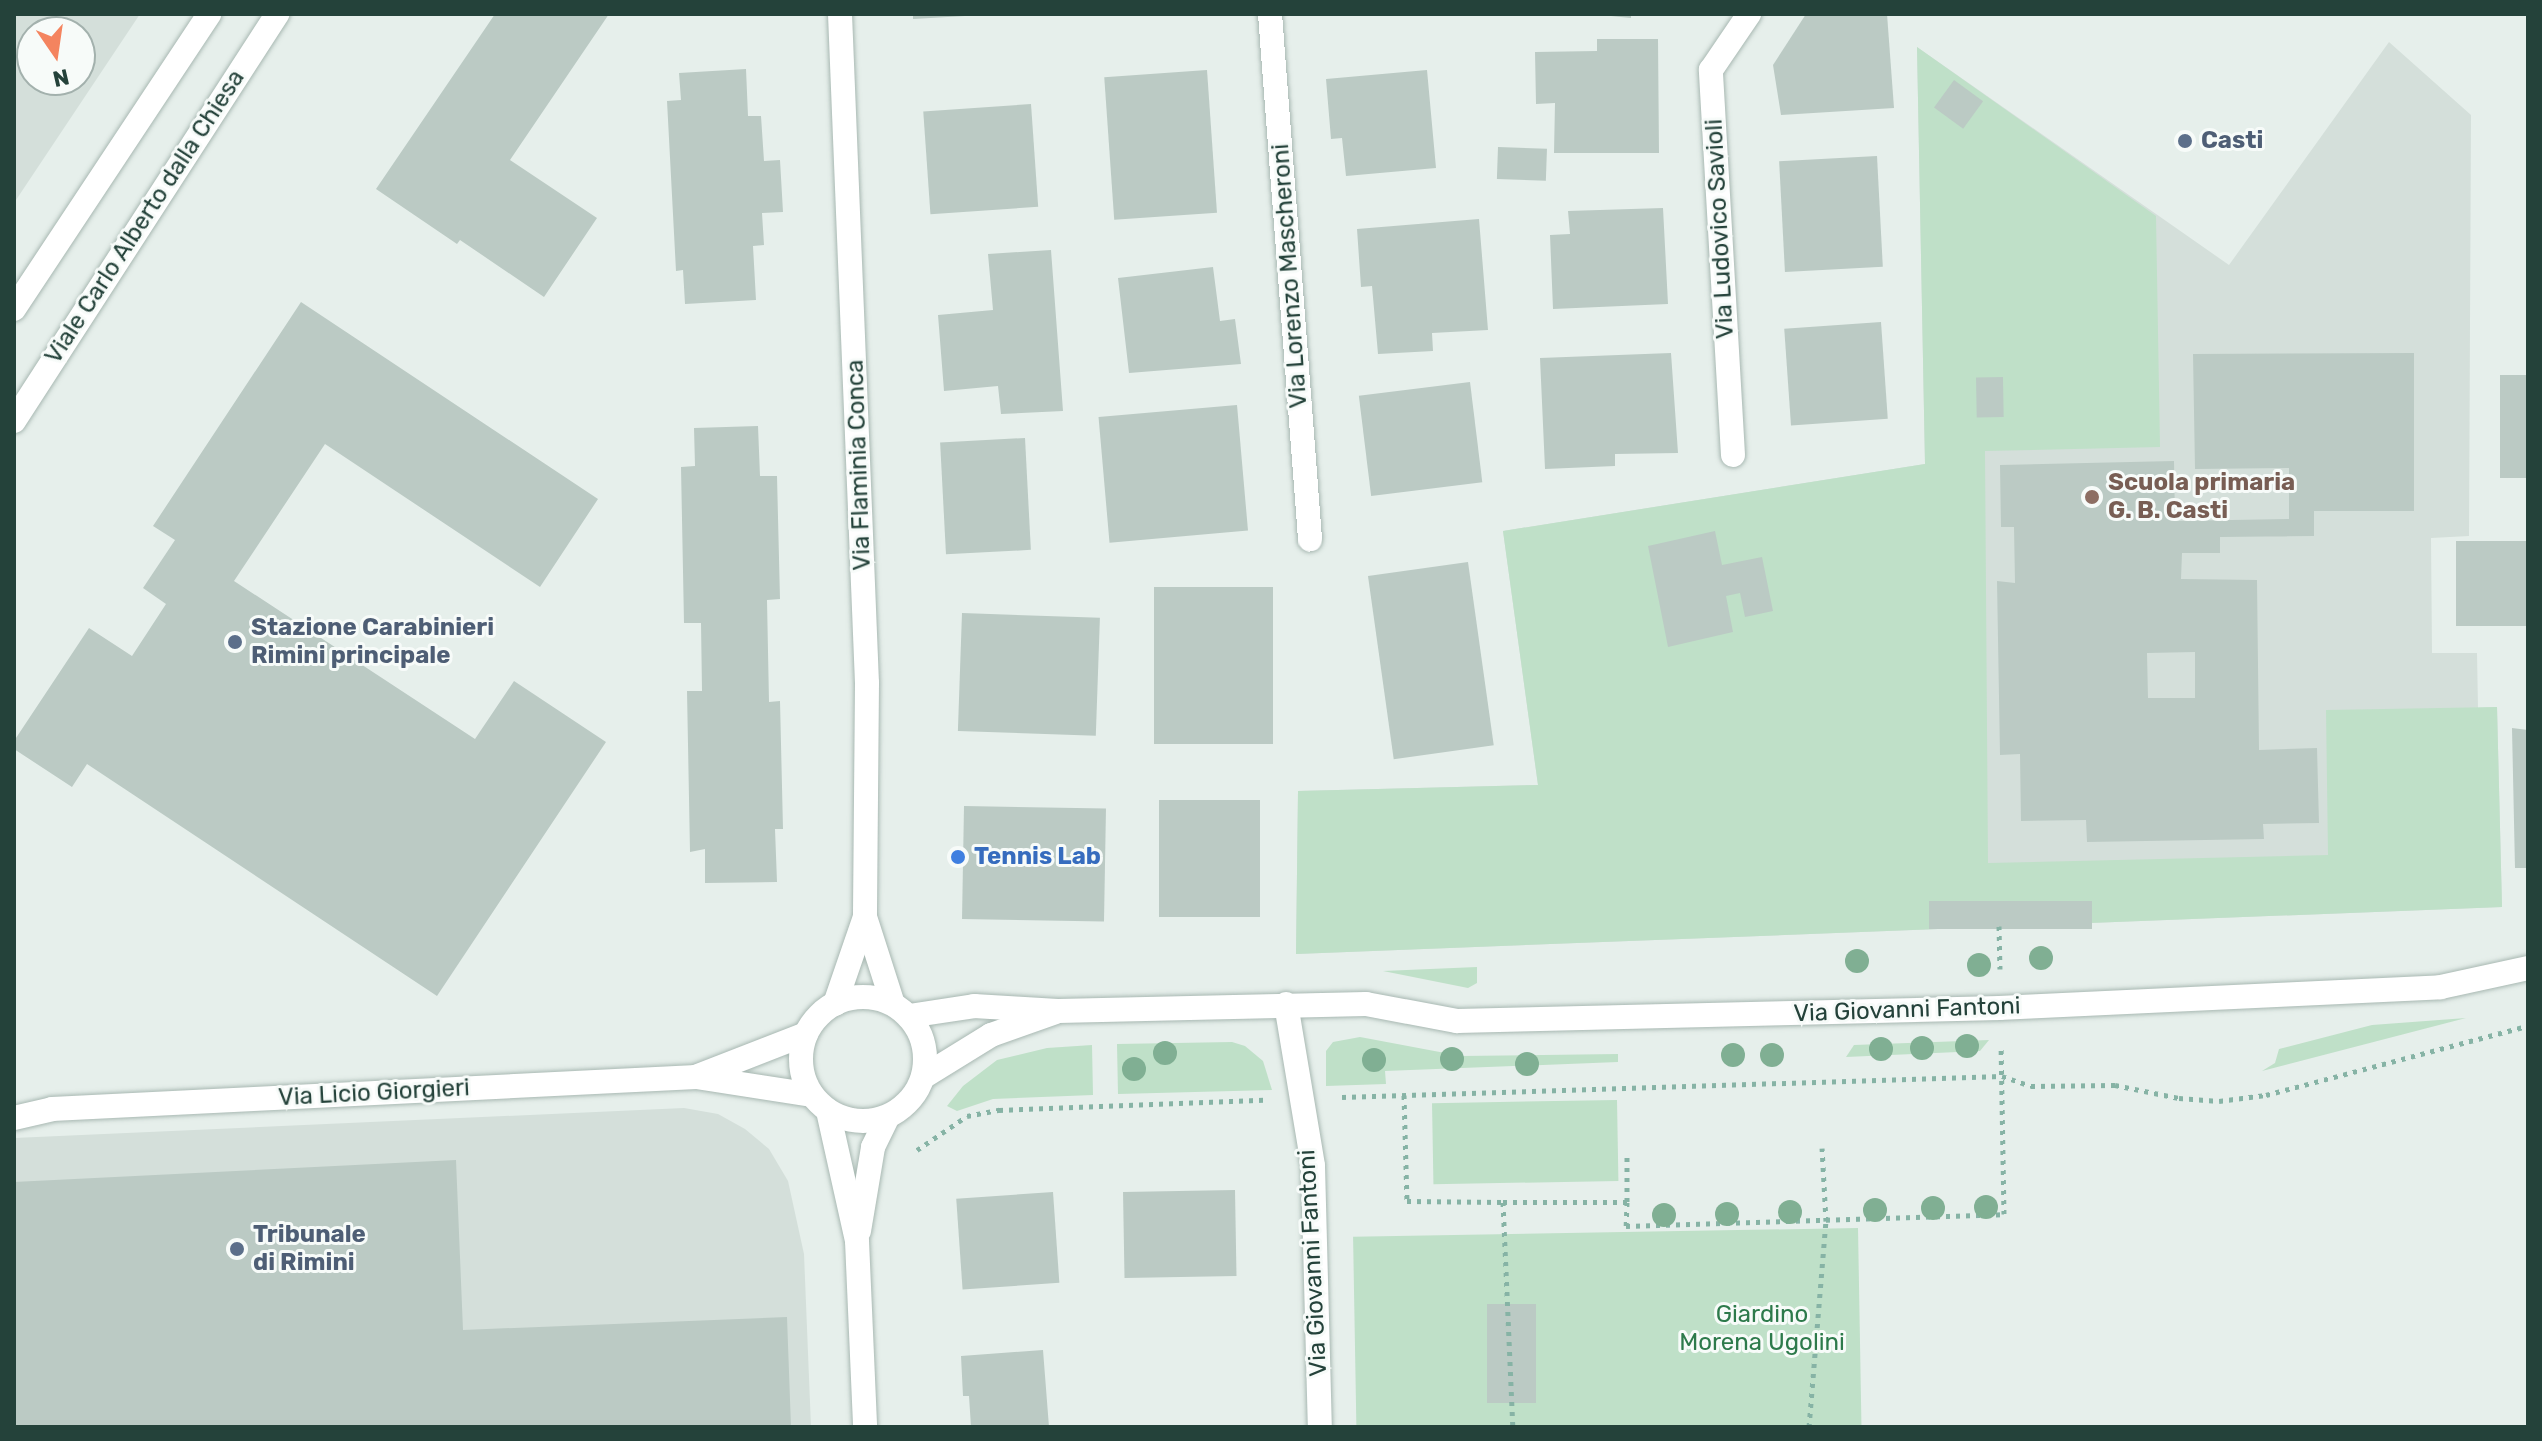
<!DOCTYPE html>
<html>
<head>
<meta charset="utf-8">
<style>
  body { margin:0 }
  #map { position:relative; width:2542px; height:1441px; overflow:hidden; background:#e6efeb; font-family:Rubik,sans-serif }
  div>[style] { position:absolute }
  .built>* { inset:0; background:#d4dfda }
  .green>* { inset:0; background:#bfe0c8; transform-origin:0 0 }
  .building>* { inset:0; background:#bbcac4; transform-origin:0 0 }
  .path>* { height:5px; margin-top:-2.5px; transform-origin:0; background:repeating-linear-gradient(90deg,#86b3a5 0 4px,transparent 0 10px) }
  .roads { filter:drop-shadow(0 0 2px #a8b8b2) drop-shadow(0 0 2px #a8b8b2) }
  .service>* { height:24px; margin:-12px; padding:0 12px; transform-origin:12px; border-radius:12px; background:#fff }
  .minor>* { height:24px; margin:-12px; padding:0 12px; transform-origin:12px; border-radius:12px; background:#fff }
  .tertiary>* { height:24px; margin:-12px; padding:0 12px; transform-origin:12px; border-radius:12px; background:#fff }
  .tertiary>.ring { margin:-12px; padding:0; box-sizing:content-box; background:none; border:24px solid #fff; border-radius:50% }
  .secondary>* { height:24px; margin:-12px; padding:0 12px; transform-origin:12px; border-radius:12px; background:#fff }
  .trees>* { width:24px; height:24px; margin:-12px; border-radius:50%; background:#80af93 }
  .dots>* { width:22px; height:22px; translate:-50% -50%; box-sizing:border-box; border:4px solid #f7fbf9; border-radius:50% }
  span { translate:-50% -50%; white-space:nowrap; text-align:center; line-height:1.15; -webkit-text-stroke:6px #f7fbf9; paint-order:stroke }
  .service-label { font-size:24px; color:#4e5e75; font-weight:700 }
  .left { translate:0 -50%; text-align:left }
  .street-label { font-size:24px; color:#24423a }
  .education-label { font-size:24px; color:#785e54; font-weight:700 }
  .shop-label { font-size:24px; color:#366cbe; font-weight:700 }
  .park-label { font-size:24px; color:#2d7a4b }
  .frame { position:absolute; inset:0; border:16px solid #24423a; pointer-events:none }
  .north { position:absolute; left:16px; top:16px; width:80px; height:80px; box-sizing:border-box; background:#f7fbf9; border:2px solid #a3b1ad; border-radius:50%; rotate:167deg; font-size:22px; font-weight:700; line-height:32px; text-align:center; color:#24423a }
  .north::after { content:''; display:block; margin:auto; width:28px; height:36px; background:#f4845f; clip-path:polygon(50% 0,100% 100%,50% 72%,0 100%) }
</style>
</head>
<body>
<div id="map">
  <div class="built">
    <i style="clip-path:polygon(evenodd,14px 14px,140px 14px,14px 203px,14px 14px,32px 32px,80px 32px,80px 80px,32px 80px,32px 32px)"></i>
    <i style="clip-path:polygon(2389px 42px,2471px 115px,2469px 536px,2431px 538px,2432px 653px,2477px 653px,2478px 708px,2497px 707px,2502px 907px,1296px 954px,1298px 791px,1538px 785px,1503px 531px,1925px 464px,1917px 47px,2229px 265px)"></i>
    <i style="clip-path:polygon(684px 1108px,718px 1114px,745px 1129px,769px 1149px,788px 1181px,804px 1254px,811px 1427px,14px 1427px,14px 1138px)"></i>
  </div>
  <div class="green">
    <i style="clip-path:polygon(1917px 47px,2156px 216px,2160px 447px,1985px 451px,1988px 863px,2328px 855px,2326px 710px,2497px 707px,2502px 907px,1296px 954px,1298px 791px,1538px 785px,1503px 531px,1925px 464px)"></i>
    <i style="clip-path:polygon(1477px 967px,1477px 983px,1468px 988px,1383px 971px)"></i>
    <i style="clip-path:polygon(2466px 1018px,2262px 1071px,2275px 1063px,2279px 1049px,2372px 1025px)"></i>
    <i style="clip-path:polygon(1360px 1037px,1461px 1056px,1618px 1054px,1618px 1062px,1385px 1071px,1386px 1084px,1326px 1086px,1326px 1051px,1333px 1042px)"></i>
    <i style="clip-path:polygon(1989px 1040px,1980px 1051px,1846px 1057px,1854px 1045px)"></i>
    <i style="clip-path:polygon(1232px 1042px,1245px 1046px,1263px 1061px,1272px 1090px,1118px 1094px,1117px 1044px)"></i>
    <i style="clip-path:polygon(1092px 1045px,1093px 1095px,993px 1099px,957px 1111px,947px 1106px,963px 1086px,997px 1060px,1047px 1048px)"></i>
    <i style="left:1617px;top:1100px;width:81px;height:185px;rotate:89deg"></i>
    <i style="left:1858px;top:1228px;width:199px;height:505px;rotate:89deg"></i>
  </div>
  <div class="building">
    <i style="clip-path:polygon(495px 14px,609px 14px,510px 160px,597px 218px,544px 297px,460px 240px,457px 244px,376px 189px)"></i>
    <i style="clip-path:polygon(913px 14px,965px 14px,965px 16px,913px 19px)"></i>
    <i style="clip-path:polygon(1611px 14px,1631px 14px,1631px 18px,1611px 16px)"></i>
    <i style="clip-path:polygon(1806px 14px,1887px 14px,1894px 108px,1781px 115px,1773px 65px)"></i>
    <i style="clip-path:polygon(1597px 39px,1658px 39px,1659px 153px,1554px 153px,1555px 103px,1536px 104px,1535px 52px,1597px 51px)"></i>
    <i style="clip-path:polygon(746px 69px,748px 116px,761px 116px,764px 161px,780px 160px,783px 212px,762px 213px,764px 245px,753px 246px,756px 300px,685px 304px,683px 270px,676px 271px,667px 101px,681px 100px,679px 73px)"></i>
    <i style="left:1207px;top:70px;width:143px;height:103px;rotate:86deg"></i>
    <i style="clip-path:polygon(1427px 70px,1436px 168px,1346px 176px,1342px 138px,1331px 139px,1326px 79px)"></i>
    <i style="left:1954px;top:80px;width:36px;height:34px;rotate:36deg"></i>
    <i style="left:1031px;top:104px;width:103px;height:108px;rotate:86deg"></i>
    <i style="left:1498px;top:147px;width:49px;height:32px;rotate:2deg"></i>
    <i style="left:1877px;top:156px;width:111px;height:98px;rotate:87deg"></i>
    <i style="clip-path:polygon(1663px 208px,1668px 304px,1553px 309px,1550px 235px,1570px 234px,1568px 211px)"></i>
    <i style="clip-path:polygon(1479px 219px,1488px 330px,1432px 333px,1433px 351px,1378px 354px,1372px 286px,1361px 287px,1357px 229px)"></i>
    <i style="clip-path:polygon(1051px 250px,1063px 411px,1001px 414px,998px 386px,944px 391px,938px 315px,993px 310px,988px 254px)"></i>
    <i style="clip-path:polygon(1213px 267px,1220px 321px,1235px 319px,1241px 364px,1129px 373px,1118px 278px)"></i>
    <i style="clip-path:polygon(301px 302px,598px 499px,540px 587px,325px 444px,234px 581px,475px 739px,514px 681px,606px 742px,437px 996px,87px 764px,72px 787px,14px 749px,14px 741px,89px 628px,132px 656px,166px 604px,143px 588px,175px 540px,153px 526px)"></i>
    <i style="left:1881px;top:322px;width:97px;height:97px;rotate:86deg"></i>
    <i style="clip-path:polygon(1671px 353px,1678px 453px,1615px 454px,1615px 466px,1545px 469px,1540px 358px)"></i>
    <i style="clip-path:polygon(evenodd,2414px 353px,2414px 511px,2314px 511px,2314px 536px,2220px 537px,2220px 553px,2182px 553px,2181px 579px,2257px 580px,2259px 750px,2317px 748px,2319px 823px,2263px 824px,2264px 839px,2087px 842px,2086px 820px,2021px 821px,2020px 754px,2000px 755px,1997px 581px,2015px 583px,2014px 527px,2001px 527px,2000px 465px,2174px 461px,2175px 521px,2289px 519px,2289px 468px,2195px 469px,2193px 354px,2414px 353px,2195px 652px,2195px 698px,2148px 698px,2147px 653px,2195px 652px)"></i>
    <i style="left:2500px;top:375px;width:28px;height:103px"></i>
    <i style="left:2003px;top:377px;width:40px;height:27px;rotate:89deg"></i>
    <i style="left:1470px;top:382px;width:101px;height:112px;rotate:83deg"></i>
    <i style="left:1237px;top:405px;width:126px;height:139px;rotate:85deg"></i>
    <i style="clip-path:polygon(758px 426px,760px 476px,777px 476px,780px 599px,767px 600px,769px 702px,780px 701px,783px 829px,775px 829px,777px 882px,705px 883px,705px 849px,690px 852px,687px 691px,702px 691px,701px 623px,684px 623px,681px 467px,695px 466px,694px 428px)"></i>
    <i style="left:1025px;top:438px;width:112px;height:85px;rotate:87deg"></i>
    <i style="clip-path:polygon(1715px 531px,1722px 565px,1762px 557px,1773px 611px,1745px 617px,1740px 593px,1726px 596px,1733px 632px,1668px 647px,1648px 546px)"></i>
    <i style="left:2528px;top:541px;width:85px;height:72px;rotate:90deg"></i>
    <i style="left:1468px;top:562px;width:185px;height:101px;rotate:82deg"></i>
    <i style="left:1154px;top:587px;width:119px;height:157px"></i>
    <i style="left:962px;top:613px;width:138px;height:118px;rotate:2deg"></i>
    <i style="clip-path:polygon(2512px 728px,2528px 730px,2528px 868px,2515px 868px)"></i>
    <i style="left:1260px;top:800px;width:117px;height:101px;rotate:90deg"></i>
    <i style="left:964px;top:806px;width:142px;height:113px;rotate:1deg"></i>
    <i style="left:2092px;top:901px;width:28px;height:163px;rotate:90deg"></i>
    <i style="clip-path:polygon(456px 1160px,463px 1330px,787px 1317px,791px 1427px,14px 1427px,14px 1182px)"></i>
    <i style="left:1235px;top:1190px;width:86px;height:112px;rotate:89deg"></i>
    <i style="left:1053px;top:1192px;width:91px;height:97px;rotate:86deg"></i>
    <i style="left:1487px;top:1304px;width:49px;height:99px"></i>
    <i style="clip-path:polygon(1043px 1350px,1049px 1427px,971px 1427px,969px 1396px,963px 1396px,961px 1356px)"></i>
  </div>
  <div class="path">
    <i style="left:1999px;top:926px;width:43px;rotate:88.7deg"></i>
    <i style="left:1404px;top:1095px;width:106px;rotate:88.4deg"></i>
    <i style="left:1407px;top:1201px;width:96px;rotate:0.6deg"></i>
    <i style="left:1503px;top:1202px;width:225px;rotate:87.5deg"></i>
    <i style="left:1342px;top:1097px;width:660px;rotate:-1.82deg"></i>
    <i style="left:2002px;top:1076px;width:31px;rotate:19deg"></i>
    <i style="left:2031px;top:1086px;width:84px;rotate:-0.7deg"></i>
    <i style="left:2115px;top:1085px;width:65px;rotate:11.5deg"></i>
    <i style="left:2179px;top:1098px;width:40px;rotate:4.3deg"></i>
    <i style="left:2219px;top:1101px;width:47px;rotate:-7.3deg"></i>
    <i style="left:2266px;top:1095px;width:271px;rotate:-14.8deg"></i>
    <i style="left:917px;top:1150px;width:60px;rotate:-34.2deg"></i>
    <i style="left:967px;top:1116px;width:33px;rotate:-11deg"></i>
    <i style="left:999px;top:1110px;width:265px;rotate:-2.2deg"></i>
    <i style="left:1503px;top:1202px;width:124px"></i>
    <i style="left:1627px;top:1202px;width:48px;rotate:-90deg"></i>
    <i style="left:1627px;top:1202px;width:24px;rotate:92deg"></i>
    <i style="left:1626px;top:1226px;width:378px;rotate:-1.8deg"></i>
    <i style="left:2004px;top:1214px;width:167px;rotate:-91deg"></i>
    <i style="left:1809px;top:1427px;width:207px;rotate:-85.3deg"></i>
    <i style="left:1826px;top:1221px;width:73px;rotate:-93.1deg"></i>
  </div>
  <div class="roads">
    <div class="service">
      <i style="left:1286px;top:1004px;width:164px;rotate:80.5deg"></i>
      <i style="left:1313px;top:1166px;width:261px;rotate:88.5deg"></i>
    </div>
    <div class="minor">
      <i style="left:1270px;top:14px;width:527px;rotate:85.64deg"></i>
      <i style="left:1733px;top:455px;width:386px;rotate:-93.3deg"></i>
      <i style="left:1711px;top:70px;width:68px;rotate:-55.8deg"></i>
      <i style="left:909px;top:1016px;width:66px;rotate:-8.7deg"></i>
      <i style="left:974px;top:1006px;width:84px;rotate:3.4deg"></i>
      <i style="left:1058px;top:1011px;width:308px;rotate:-1.3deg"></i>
      <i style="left:1366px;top:1004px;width:93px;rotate:10.6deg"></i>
      <i style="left:1457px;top:1021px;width:543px;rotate:-1.37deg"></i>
      <i style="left:2000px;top:1008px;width:441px;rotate:-2.7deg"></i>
      <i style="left:2441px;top:987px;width:89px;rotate:-12.3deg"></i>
      <i style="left:698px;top:1076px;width:116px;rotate:-21.3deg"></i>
      <i style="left:923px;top:1077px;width:80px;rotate:-31.7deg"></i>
      <i style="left:991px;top:1035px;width:66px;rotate:-19.5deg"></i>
      <i style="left:14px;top:1118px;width:39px;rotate:-13deg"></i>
      <i style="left:52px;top:1109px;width:645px;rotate:-2.84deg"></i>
      <i style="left:696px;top:1077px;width:117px;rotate:8.8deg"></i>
    </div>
    <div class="tertiary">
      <i style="left:840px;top:14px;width:670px;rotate:87.69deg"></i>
      <i style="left:867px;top:683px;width:234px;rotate:90.5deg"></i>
      <i style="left:865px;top:917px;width:91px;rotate:72.2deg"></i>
      <i class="ring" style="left:801px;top:997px;width:100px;height:100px"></i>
      <i style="left:835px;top:1004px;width:92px;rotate:-71deg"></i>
      <i style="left:828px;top:1111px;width:133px;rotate:77.4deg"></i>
      <i style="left:857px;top:1241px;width:186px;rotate:87.5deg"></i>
      <i style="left:859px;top:1231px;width:85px;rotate:-80.5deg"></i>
      <i style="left:873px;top:1147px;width:34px;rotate:-64deg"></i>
    </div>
    <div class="secondary">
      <i style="left:14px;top:309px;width:354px;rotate:-56.5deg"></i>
      <i style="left:14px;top:421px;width:485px;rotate:-57.1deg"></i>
    </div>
  </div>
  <div class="trees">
    <i style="left:2041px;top:958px"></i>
    <i style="left:1857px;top:961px"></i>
    <i style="left:1979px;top:965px"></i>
    <i style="left:1967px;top:1046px"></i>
    <i style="left:1922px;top:1048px"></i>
    <i style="left:1881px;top:1049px"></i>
    <i style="left:1165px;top:1053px"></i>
    <i style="left:1733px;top:1055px"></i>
    <i style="left:1772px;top:1055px"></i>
    <i style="left:1452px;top:1059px"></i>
    <i style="left:1374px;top:1060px"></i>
    <i style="left:1527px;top:1064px"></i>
    <i style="left:1134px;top:1069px"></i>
    <i style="left:1986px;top:1207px"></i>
    <i style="left:1933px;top:1208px"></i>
    <i style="left:1875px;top:1210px"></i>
    <i style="left:1790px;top:1212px"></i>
    <i style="left:1727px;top:1214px"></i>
    <i style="left:1664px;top:1215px"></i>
  </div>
  <div class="dots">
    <i style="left:2185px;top:141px;background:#5c6f8a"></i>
    <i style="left:2092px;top:497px;background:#8d6e63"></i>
    <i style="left:235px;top:642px;background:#5c6f8a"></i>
    <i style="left:958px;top:857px;background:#3f7fe0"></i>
    <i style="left:237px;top:1249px;background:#5c6f8a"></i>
  </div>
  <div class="service-label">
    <span class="left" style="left:2201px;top:141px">Casti</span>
    <span class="left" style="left:251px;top:642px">Stazione Carabinieri<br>Rimini principale</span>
    <span class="left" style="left:253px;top:1249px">Tribunale<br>di Rimini</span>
  </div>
  <div class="street-label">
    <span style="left:145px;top:217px;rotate:-57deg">Viale Carlo Alberto dalla Chiesa</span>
    <span style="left:1720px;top:229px;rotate:-93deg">Via Ludovico Savioli</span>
    <span style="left:1290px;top:276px;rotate:-94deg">Via Lorenzo Mascheroni</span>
    <span style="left:859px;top:465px;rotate:-92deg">Via Flaminia Conca</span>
    <span style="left:1907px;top:1010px;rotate:-2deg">Via Giovanni Fantoni</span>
    <span style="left:374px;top:1093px;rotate:-3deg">Via Licio Giorgieri</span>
    <span style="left:1313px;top:1263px;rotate:-93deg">Via Giovanni Fantoni</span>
  </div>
  <div class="education-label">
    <span class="left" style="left:2108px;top:497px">Scuola primaria<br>G. B. Casti</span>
  </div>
  <div class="shop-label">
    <span class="left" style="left:974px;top:857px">Tennis Lab</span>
  </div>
  <div class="park-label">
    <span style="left:1762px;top:1329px">Giardino<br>Morena Ugolini</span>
  </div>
  <div class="frame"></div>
  <div class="north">N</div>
</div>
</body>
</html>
